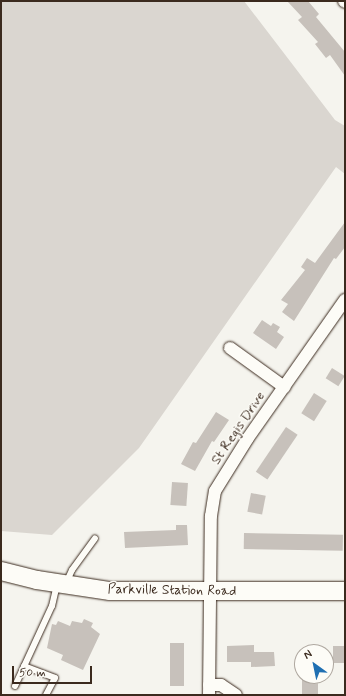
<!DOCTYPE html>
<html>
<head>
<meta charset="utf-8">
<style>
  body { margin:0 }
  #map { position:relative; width:346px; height:696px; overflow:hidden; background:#f5f4ee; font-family:Mynerve,sans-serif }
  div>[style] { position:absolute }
  .green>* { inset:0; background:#dad6d0 }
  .building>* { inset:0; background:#c7c1bb; transform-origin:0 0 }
  .roads { filter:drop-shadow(0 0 1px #3b2a1e) drop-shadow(0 0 1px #3b2a1e) }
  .lane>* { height:6px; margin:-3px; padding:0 3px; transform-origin:3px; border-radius:3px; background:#fdfcf7 }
  .street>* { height:12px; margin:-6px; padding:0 6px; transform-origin:6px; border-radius:6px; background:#fdfcf7 }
  .secondary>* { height:18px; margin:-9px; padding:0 9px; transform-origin:9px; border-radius:9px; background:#fdfcf7 }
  span { translate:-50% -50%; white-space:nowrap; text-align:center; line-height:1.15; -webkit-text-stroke:3px #fdfcf7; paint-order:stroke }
  .street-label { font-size:14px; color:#3b2a1e }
  .frame { position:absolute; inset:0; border:2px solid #3b2a1e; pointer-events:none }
  .north { position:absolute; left:294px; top:644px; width:40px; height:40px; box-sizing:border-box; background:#fdfcf7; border:1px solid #afa8a0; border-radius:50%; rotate:327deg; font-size:11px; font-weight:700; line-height:16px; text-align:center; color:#3b2a1e }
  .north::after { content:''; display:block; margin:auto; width:14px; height:18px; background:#1f6fb2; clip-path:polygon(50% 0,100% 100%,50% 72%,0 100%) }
  .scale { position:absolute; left:12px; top:666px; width:80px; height:18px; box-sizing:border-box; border:2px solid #3b2a1e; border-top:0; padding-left:5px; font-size:12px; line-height:14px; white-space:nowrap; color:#3b2a1e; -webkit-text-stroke:3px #fdfcf7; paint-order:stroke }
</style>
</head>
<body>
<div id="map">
  <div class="green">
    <i style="clip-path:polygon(1px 1px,244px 1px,335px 120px,345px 126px,345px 174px,336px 167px,139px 448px,52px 535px,1px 531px)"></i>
  </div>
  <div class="building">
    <i style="clip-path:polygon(287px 1px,308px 1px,319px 14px,316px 17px,345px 52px,345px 76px,330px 55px,326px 58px,315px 44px,318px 42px,298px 20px,302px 17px)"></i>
    <i style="clip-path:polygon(345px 222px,345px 247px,336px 259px,334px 258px,294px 321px,282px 312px,288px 304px,281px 300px,305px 270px,301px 267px,307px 258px,315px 263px)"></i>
    <i style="clip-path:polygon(262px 320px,271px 326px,273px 323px,280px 327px,277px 332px,284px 337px,276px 349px,253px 333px)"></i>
    <i style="left:332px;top:368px;width:15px;height:12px;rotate:32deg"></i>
    <i style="left:314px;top:393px;width:15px;height:24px;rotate:32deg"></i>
    <i style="clip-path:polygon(216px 412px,229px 420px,214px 442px,212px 441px,195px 471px,181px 464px,193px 442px,196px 443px)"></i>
    <i style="left:286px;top:427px;width:14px;height:54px;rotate:34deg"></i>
    <i style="left:172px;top:482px;width:16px;height:23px;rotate:4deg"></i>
    <i style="left:251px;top:493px;width:15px;height:19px;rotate:11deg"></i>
    <i style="clip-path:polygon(176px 525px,187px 525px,188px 545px,125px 548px,124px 532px,176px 530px)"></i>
    <i style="left:244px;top:533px;width:99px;height:16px;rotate:1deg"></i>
    <i style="clip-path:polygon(84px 619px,93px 623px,91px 627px,100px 634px,83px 670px,61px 660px,63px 655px,47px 648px,52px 624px,56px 625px,58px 621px,70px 626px,72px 621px,82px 623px)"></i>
    <i style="left:170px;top:643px;width:14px;height:43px"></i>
    <i style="clip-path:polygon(254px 645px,254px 652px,274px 652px,275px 666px,251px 667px,251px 662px,227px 662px,227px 646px)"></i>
    <i style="left:333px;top:646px;width:12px;height:17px"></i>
    <i style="left:302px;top:676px;width:16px;height:19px"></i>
  </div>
  <div class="roads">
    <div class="lane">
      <i style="left:66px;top:583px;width:14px;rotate:-65deg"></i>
      <i style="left:72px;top:570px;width:39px;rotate:-54deg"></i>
      <i style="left:24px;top:666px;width:33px;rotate:21deg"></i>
      <i style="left:55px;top:678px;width:19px;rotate:118deg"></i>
      <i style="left:15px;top:686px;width:88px;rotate:-65.2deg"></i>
      <i style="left:52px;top:606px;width:22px;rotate:-77deg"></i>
    </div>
    <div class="street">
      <i style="left:344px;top:1px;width:1px;rotate:45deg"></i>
      <i style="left:230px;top:348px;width:67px;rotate:35.8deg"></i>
      <i style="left:209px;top:685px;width:12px"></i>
      <i style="left:221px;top:685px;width:18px;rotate:34deg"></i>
      <i style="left:209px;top:695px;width:179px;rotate:-89.4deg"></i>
      <i style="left:211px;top:516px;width:25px;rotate:-81deg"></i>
      <i style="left:215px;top:491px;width:62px;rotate:-58.1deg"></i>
      <i style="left:248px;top:438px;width:169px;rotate:-54.9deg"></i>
    </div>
    <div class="secondary">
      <i style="left:1px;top:571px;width:37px;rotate:14deg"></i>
      <i style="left:37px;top:580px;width:74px;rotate:8.6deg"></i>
      <i style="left:110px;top:591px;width:235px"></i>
    </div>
  </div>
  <div class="street-label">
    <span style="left:238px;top:428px;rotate:-56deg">St Regis Drive</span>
    <span style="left:172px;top:590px;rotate:1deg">Parkville Station Road</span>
  </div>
  <div class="frame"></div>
  <div class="north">N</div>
  <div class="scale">50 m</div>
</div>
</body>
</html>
